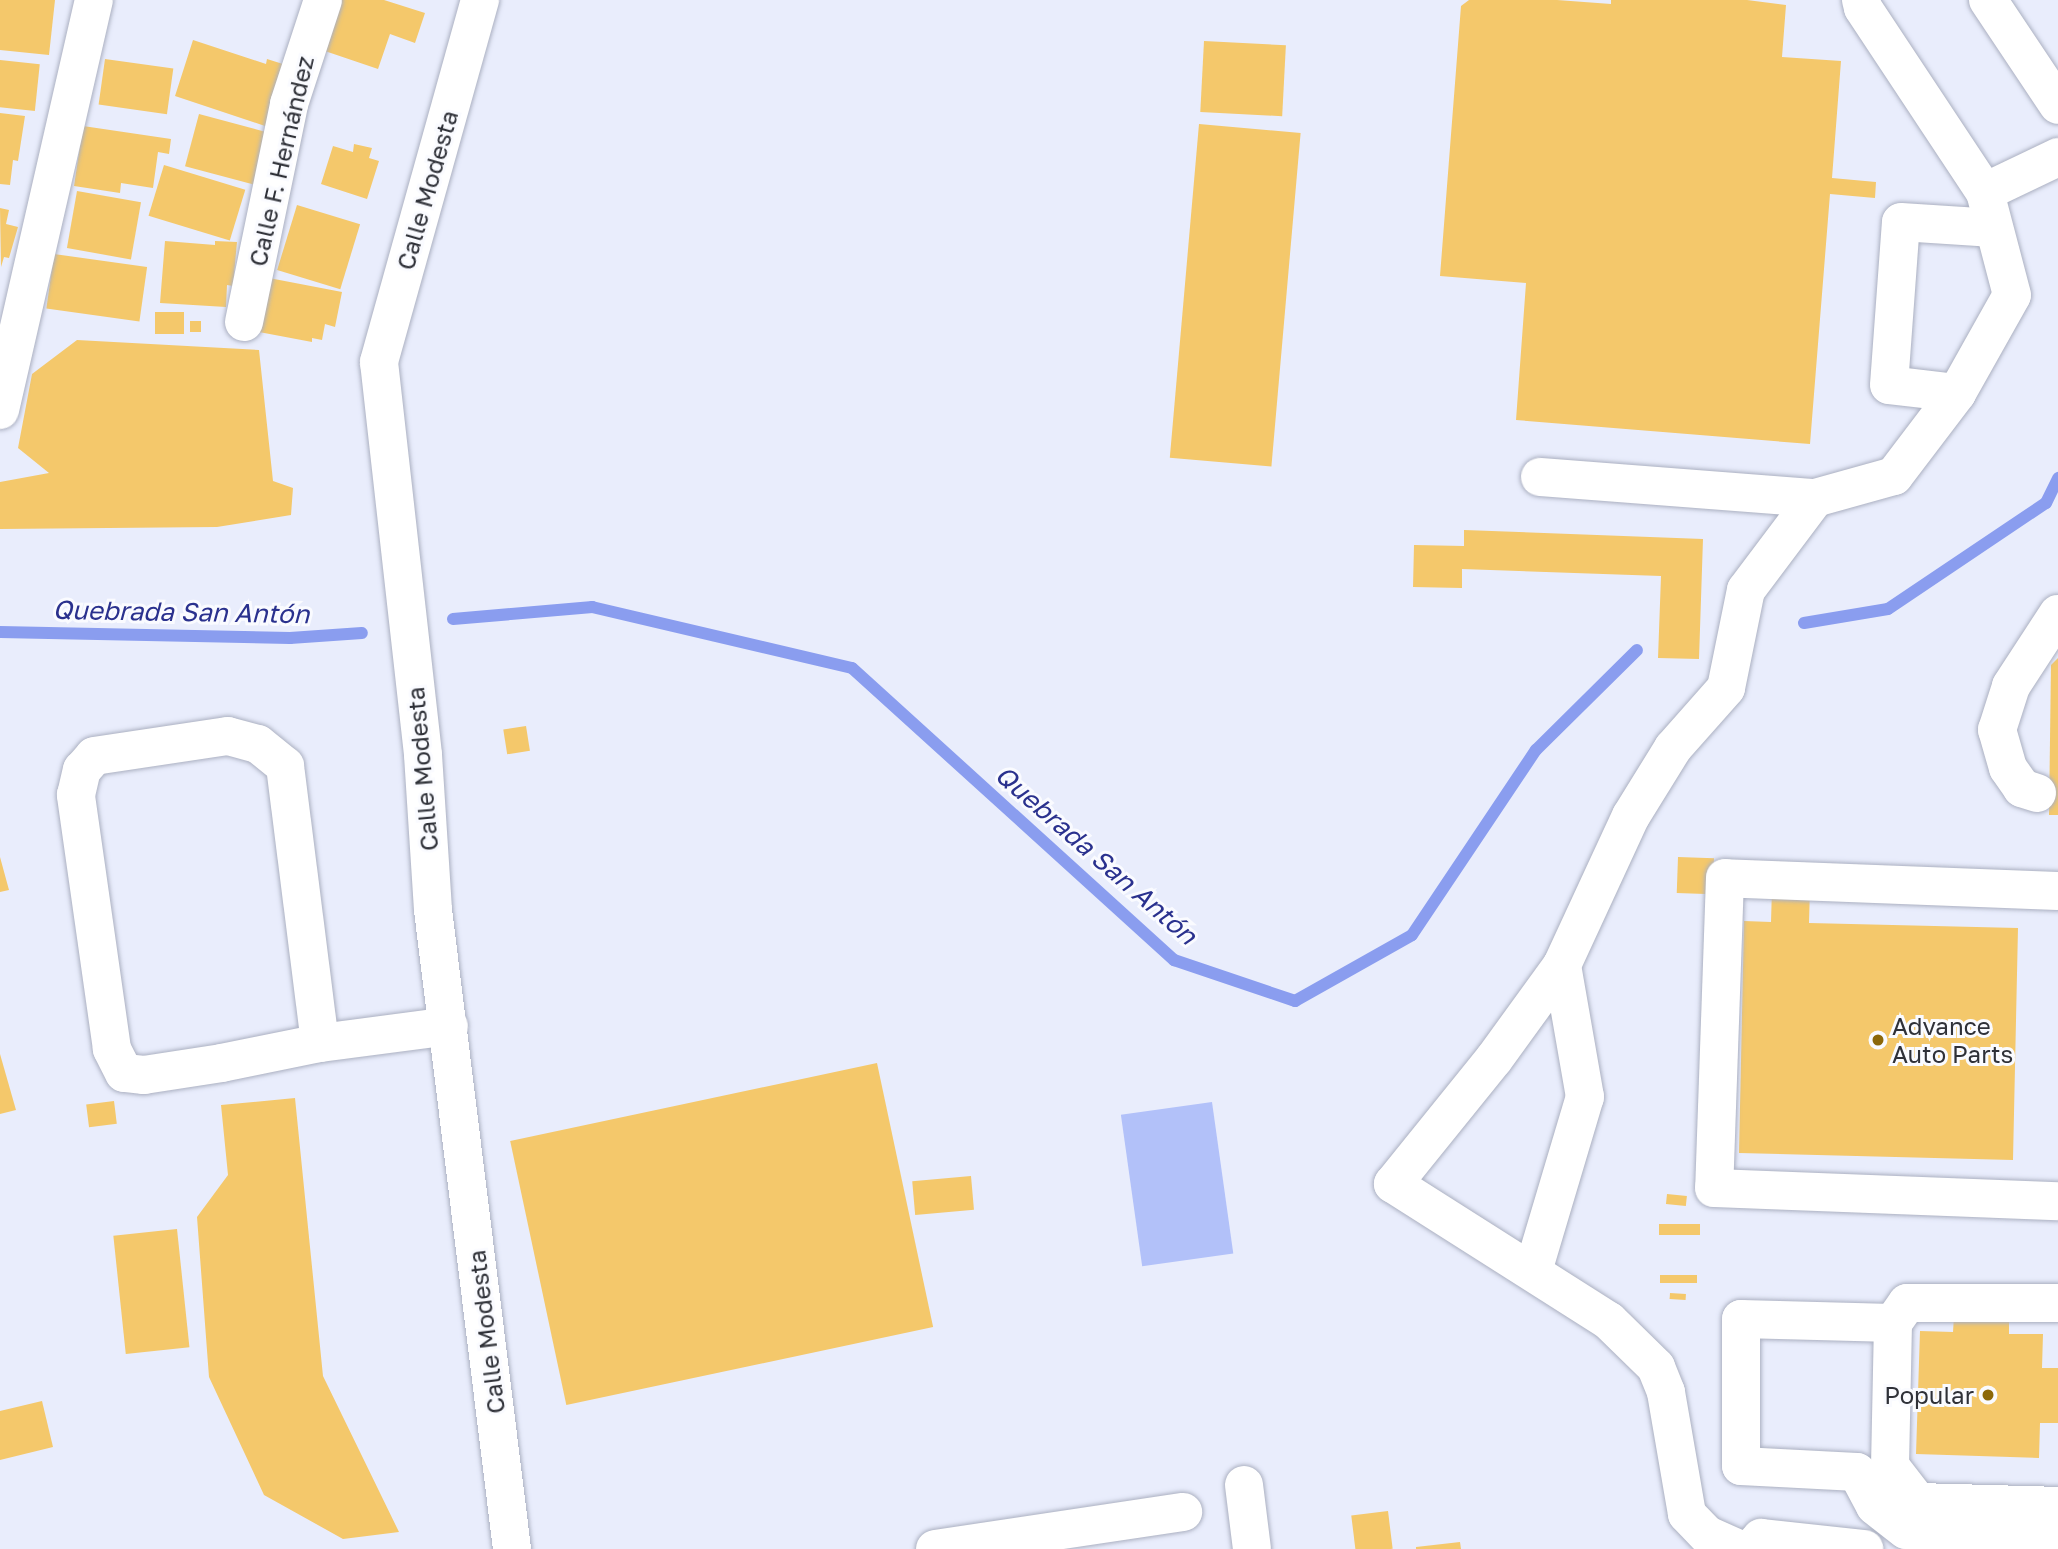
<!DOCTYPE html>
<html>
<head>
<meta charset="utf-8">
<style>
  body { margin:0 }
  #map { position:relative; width:2058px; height:1549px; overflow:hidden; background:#e9edfc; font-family:"Golos Text",sans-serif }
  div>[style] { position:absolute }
  .green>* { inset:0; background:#b2c1f9; transform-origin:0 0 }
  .stream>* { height:12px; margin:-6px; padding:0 6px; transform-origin:6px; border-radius:6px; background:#8a9def }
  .building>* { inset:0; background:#f4c86b; transform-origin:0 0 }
  .roads { filter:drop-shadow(0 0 2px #abb0c1) drop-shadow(0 0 2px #abb0c1) }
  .minor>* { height:38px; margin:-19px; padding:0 19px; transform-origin:19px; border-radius:19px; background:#fff }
  .dots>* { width:19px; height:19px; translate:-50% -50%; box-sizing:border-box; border:4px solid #fafbff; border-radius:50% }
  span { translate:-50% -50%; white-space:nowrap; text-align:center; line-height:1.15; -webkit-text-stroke:6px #fafbff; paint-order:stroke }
  .street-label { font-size:24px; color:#2f3138 }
  .poi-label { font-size:24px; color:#2f3138 }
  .left { translate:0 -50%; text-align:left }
  .right { translate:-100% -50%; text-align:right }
  .water-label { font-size:26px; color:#2a318e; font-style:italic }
</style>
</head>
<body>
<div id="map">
  <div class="green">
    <i style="left:1212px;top:1102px;width:153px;height:92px;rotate:82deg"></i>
  </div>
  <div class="stream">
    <i style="left:453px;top:619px;width:140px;rotate:-4.9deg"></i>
    <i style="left:592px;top:607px;width:267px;rotate:13.2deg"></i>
    <i style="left:852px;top:668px;width:435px;rotate:42.2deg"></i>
    <i style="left:1174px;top:960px;width:128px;rotate:18.7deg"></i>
    <i style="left:1295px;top:1001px;width:134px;rotate:-29.4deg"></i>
    <i style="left:1412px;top:935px;width:223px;rotate:-56.2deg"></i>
    <i style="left:1536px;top:750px;width:142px;rotate:-44.7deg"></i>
    <i style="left:1804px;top:623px;width:85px;rotate:-9.5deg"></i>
    <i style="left:1888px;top:609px;width:190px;rotate:-33.9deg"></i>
    <i style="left:2046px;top:503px;width:28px;rotate:-64deg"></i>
    <i style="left:0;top:632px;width:290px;rotate:1.2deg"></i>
    <i style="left:290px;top:638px;width:72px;rotate:-4deg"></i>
  </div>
  <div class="building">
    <i style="clip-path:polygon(0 0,55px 0,49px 55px,0 50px)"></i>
    <i style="clip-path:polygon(335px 0,384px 0,425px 13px,415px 43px,390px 34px,378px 69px,319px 49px)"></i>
    <i style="clip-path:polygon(1469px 0,1557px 0,1611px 4px,1611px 0,1747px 0,1786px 5px,1782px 57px,1841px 61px,1832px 178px,1876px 182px,1875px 198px,1830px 194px,1810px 444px,1516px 420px,1526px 283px,1440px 276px,1461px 6px)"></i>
    <i style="clip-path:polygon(193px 40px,266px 64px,267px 59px,286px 65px,265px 126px,175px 96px)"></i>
    <i style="left:1204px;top:41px;width:82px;height:71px;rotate:3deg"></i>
    <i style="left:105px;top:59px;width:69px;height:46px;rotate:8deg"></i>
    <i style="left:0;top:60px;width:40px;height:47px;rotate:6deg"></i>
    <i style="clip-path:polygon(0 113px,25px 116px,18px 161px,13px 160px,10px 185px,0 184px)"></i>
    <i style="left:199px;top:114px;width:71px;height:54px;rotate:15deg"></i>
    <i style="left:1199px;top:124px;width:102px;height:335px;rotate:5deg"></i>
    <i style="clip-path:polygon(83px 126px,171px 139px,169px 154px,158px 152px,153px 188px,121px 183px,120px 193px,74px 186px)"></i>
    <i style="clip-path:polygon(354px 144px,372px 148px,369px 158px,379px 161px,367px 199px,321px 184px,333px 146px,353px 152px)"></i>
    <i style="left:164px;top:165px;width:85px;height:53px;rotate:17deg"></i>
    <i style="left:77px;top:191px;width:65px;height:58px;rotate:10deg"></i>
    <i style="left:297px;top:205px;width:66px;height:68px;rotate:17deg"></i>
    <i style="clip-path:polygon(0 208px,9px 210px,6px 224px,18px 227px,9px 258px,4px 257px,1px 267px)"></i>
    <i style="clip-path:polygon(165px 241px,215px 245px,215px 241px,237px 242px,233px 286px,227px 285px,226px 307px,160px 303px)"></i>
    <i style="left:54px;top:254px;width:94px;height:55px;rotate:8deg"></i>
    <i style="clip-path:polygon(269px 278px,342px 292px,335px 327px,325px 324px,322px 340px,312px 338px,312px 342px,259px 332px)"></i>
    <i style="left:155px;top:312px;width:29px;height:22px"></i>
    <i style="left:201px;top:321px;width:11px;height:11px;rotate:90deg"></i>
    <i style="clip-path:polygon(77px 340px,259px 350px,273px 481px,293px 488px,291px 515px,217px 527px,0 529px,0 482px,49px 473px,18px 448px,32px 374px)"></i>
    <i style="clip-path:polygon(1464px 530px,1703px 539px,1699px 659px,1658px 658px,1661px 576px,1462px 569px,1462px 588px,1413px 587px,1414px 545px,1464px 546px)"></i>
    <i style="clip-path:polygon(2058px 658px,2058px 815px,2049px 815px,2051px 665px)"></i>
    <i style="left:526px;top:726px;width:25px;height:23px;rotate:81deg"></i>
    <i style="clip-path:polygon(0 857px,9px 890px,0 892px)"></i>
    <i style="left:1678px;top:857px;width:36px;height:36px;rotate:2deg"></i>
    <i style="clip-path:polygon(1772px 888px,1810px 888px,1809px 923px,2018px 928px,2013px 1160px,1739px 1153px,1744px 921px,1771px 922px)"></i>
    <i style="clip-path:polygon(0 1054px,16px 1110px,0 1114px)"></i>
    <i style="left:877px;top:1063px;width:270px;height:375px;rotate:78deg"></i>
    <i style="clip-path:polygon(295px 1098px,323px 1376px,399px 1532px,343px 1539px,264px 1495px,209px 1377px,197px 1217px,228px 1175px,221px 1105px)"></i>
    <i style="left:114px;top:1101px;width:23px;height:28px;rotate:83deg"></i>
    <i style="left:971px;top:1176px;width:34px;height:59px;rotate:85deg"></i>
    <i style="left:1667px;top:1194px;width:20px;height:10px;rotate:6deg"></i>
    <i style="left:1659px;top:1224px;width:41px;height:11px"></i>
    <i style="left:177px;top:1229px;width:119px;height:64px;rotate:84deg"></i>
    <i style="left:1660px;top:1275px;width:37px;height:8px"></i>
    <i style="left:1670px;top:1293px;width:16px;height:6px;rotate:4deg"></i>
    <i style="clip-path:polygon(1954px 1316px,2009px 1317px,2009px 1334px,2043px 1334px,2042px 1368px,2058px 1368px,2058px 1423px,2040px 1423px,2039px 1458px,1916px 1454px,1920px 1331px,1953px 1332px)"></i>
    <i style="clip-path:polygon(42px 1401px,53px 1447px,0 1460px,0 1411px)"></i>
    <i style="left:1388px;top:1511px;width:38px;height:37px;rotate:83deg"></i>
    <i style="clip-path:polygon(1460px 1542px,1461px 1549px,1416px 1549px,1416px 1547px)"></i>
  </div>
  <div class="roads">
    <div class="minor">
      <i style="left:480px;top:0;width:376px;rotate:105.6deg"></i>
      <i style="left:379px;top:362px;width:395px;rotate:83.6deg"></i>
      <i style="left:423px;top:755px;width:155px;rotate:86.3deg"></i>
      <i style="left:433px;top:910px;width:644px;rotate:82.95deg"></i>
      <i style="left:1861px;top:0;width:8px;rotate:76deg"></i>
      <i style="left:1863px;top:8px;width:221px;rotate:56.5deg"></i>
      <i style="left:1988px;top:0;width:126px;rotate:56.3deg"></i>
      <i style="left:244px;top:322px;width:223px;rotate:-78.3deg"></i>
      <i style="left:289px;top:104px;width:109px;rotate:-71.9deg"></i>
      <i style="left:1957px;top:393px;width:68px;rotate:-173.3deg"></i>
      <i style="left:1889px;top:385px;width:163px;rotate:-85.8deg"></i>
      <i style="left:1901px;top:222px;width:93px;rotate:3.7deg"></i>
      <i style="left:0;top:410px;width:421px;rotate:-77.1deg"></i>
      <i style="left:1540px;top:477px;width:276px;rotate:4.4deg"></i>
      <i style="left:2037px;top:793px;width:16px;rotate:-162deg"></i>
      <i style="left:2022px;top:788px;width:24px;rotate:-125deg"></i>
      <i style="left:2008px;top:768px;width:40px;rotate:-106deg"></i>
      <i style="left:1997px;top:730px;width:46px;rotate:-72.3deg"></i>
      <i style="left:2011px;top:686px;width:86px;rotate:-56.9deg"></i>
      <i style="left:2058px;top:891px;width:333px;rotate:-177.8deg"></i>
      <i style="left:1725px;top:878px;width:310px;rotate:92deg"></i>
      <i style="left:1714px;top:1188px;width:344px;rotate:2.2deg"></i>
      <i style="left:320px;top:1043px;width:100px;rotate:168.5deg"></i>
      <i style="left:222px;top:1063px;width:79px;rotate:171.3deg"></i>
      <i style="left:144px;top:1075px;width:20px;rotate:-174deg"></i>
      <i style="left:124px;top:1073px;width:27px;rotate:-117deg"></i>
      <i style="left:112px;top:1049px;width:257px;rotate:-98.1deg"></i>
      <i style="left:76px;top:795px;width:26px;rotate:-77deg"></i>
      <i style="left:82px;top:770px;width:18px;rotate:-49deg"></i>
      <i style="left:94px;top:756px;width:135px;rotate:-8.5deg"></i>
      <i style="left:228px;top:736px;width:31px;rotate:15deg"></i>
      <i style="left:258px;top:744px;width:35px;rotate:39deg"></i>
      <i style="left:285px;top:766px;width:279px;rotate:82.8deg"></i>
      <i style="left:320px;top:1043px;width:130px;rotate:-7.5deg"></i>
      <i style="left:1533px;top:1271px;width:182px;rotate:-73.4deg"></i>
      <i style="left:1585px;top:1097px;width:134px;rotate:-99.9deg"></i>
      <i style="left:2058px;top:1303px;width:151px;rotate:180deg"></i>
      <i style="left:1907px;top:1303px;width:24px;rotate:125deg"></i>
      <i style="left:1893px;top:1323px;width:152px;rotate:-178.5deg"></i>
      <i style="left:1741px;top:1319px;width:147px;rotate:90deg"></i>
      <i style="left:1741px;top:1466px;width:116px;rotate:3deg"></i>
      <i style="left:1857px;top:1472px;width:38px;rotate:62deg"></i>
      <i style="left:1875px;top:1506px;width:39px;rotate:38deg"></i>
      <i style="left:1906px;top:1530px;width:152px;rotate:1.5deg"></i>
      <i style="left:1893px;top:1323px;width:143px;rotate:91.2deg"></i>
      <i style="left:1890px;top:1466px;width:46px;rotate:52.1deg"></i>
      <i style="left:1918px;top:1502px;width:140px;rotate:1.6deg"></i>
      <i style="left:1244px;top:1485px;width:64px;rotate:82.9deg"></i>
      <i style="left:935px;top:1549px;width:251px;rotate:-8.5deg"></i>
      <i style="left:1739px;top:1549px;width:35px;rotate:-156deg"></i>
      <i style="left:1707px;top:1535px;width:29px;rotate:-134deg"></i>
      <i style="left:1687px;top:1514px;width:124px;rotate:-99.8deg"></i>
      <i style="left:1666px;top:1392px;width:27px;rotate:-112deg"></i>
      <i style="left:1656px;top:1367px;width:66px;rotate:-135.6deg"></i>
      <i style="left:1609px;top:1321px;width:256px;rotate:-147.6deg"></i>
      <i style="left:1393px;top:1184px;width:161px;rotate:-51.1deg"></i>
      <i style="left:1494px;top:1059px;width:116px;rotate:-54.1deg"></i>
      <i style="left:1562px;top:965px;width:164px;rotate:-65.2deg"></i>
      <i style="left:1631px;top:816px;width:80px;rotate:-58.3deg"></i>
      <i style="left:1673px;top:748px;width:80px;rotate:-48.5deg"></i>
      <i style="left:1726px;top:688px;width:100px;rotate:-78.5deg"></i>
      <i style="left:1746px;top:590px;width:115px;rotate:-53.1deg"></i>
      <i style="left:1815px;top:498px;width:82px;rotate:-15.6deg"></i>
      <i style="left:1894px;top:476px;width:104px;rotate:-52.8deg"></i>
      <i style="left:1957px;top:393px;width:112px;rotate:-60.7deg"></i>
      <i style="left:2012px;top:295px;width:106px;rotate:-104.7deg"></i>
      <i style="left:1985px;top:192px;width:81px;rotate:-25.6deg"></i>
      <i style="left:1751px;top:1549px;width:15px;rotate:-48deg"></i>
      <i style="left:1761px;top:1538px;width:104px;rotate:6.1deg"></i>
    </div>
  </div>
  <div class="dots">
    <i style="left:1878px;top:1040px;background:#8c6809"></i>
    <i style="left:1988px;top:1395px;background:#8c6809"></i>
  </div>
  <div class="street-label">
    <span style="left:281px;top:161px;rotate:-77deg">Calle F. Hernández</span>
    <span style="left:427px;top:190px;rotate:-74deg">Calle Modesta</span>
    <span style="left:422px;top:769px;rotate:-95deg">Calle Modesta</span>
    <span style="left:486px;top:1332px;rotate:-97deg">Calle Modesta</span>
  </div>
  <div class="poi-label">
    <span class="left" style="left:1892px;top:1040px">Advance<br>Auto Parts</span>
    <span class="right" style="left:1974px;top:1395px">Popular</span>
  </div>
  <div class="water-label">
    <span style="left:181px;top:612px;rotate:1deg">Quebrada San Antón</span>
    <span style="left:1096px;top:855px;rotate:41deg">Quebrada San Antón</span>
  </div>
</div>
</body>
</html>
